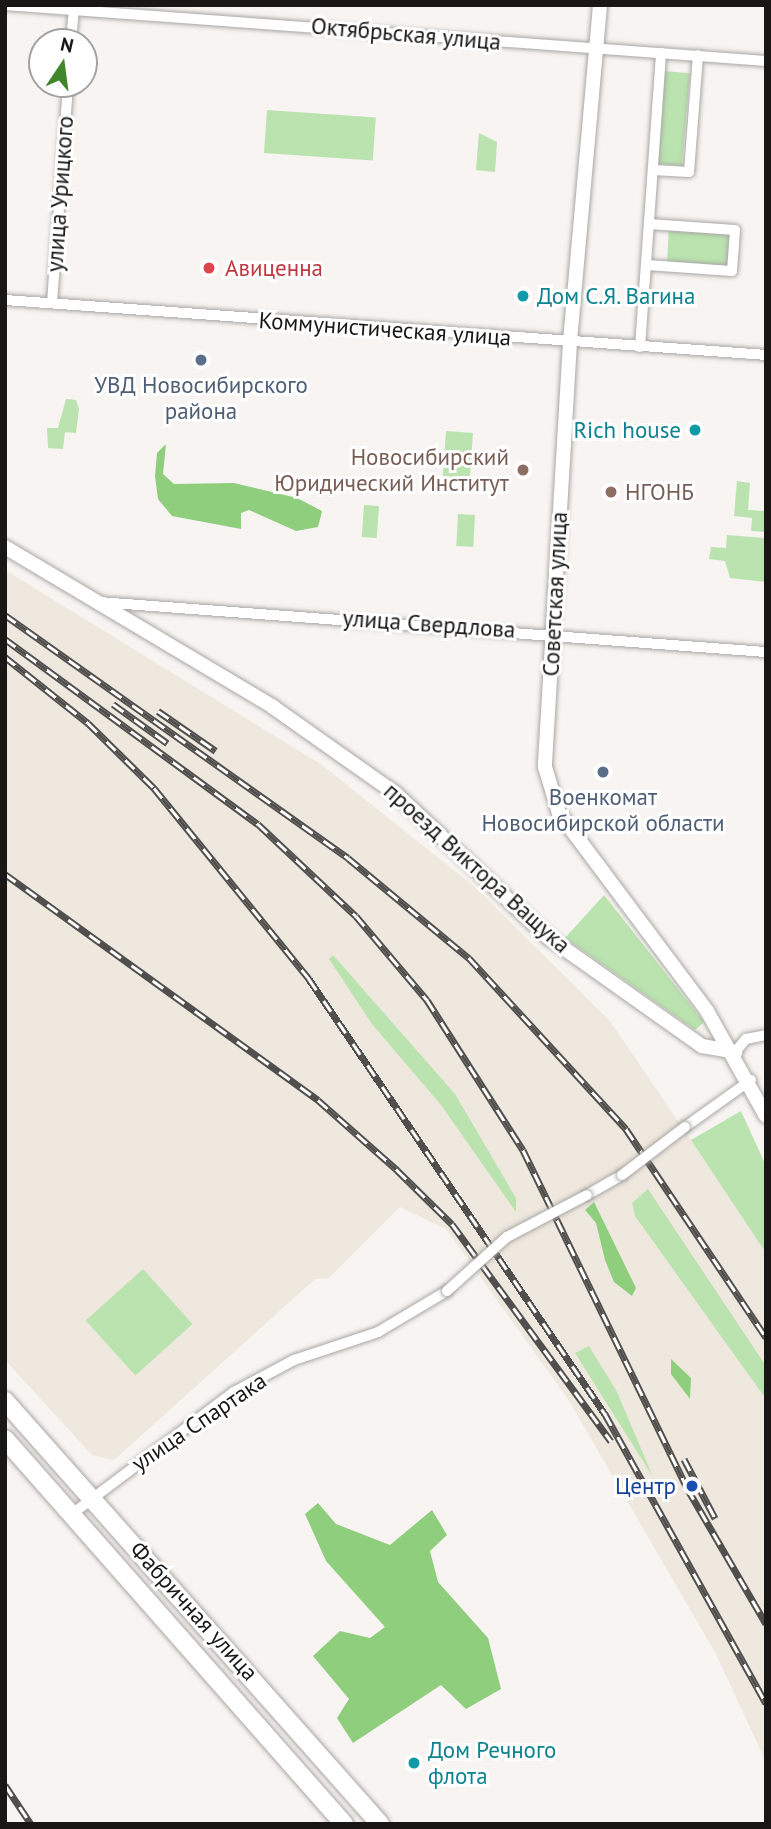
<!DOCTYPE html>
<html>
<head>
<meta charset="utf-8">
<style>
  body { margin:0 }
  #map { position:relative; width:771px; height:1829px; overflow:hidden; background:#f7f4f1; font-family:"PT Sans",sans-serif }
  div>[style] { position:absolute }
  .built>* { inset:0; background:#efe8de }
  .green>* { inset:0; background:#bae3af; transform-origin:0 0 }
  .forest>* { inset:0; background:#8fce7d }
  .roads { filter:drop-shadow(0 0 2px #a9a7a4) drop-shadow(0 0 2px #a9a7a4) }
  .minor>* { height:10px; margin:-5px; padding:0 5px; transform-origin:5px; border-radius:5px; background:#fff }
  .tertiary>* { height:14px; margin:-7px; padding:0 7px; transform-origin:7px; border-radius:7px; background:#fff }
  .primary>* { height:18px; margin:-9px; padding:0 9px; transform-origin:9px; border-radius:9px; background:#fff }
  .rail>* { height:7px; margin-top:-3.5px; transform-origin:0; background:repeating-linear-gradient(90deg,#fff 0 13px,#504f4d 0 26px); box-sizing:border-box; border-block:2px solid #504f4d }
  .bridges { filter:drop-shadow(0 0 2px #a9a7a4) drop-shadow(0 0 2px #a9a7a4) }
  .minor-bridge>* { height:10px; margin:-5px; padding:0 5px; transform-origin:5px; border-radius:5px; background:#fff }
  .dots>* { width:19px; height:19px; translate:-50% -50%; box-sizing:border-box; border:4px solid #fff; border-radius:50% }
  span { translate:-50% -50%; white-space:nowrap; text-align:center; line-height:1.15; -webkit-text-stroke:6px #fff; paint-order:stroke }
  .street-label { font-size:23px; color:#181716 }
  .health-label { font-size:23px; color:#be3a42 }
  .left { translate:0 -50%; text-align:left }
  .culture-label { font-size:23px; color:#0d838f }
  .right { translate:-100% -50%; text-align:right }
  .service-label { font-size:23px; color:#4e5e75 }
  .education-label { font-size:23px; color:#785e54 }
  .transit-label { font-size:23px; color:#164399 }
  .frame { position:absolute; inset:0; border:7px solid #181716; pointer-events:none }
  .north { position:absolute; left:28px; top:28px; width:70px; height:70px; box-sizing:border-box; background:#fff; border:2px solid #a3a2a2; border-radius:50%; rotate:13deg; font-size:19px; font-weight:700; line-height:28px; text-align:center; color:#181716 }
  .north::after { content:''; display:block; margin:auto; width:24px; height:32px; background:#42862a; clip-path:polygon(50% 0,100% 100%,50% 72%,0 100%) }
</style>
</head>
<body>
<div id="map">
  <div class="built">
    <i style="clip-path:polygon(5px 570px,322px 765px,475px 887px,610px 1021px,748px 1224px,766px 1253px,766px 1762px,716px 1654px,568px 1399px,446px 1229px,400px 1207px,329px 1278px,315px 1279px,114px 1460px,92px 1455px,5px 1360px)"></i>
  </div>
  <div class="green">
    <i style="left:665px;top:71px;width:25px;height:93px;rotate:5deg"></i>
    <i style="left:267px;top:110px;width:109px;height:43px;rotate:4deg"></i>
    <i style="clip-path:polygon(479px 133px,497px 142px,495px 172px,476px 170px)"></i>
    <i style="left:669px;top:226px;width:66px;height:41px;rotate:3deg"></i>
    <i style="clip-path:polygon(66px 399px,76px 400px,79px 409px,76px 433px,65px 432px,63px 449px,48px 448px,47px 428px,58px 428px)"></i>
    <i style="left:446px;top:431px;width:27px;height:46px;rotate:4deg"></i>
    <i style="clip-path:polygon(737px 481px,750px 483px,748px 510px,766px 511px,766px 532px,751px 531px,752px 518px,734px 516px)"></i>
    <i style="left:364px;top:505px;width:15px;height:32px;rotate:4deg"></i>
    <i style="left:458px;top:514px;width:17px;height:32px;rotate:3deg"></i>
    <i style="clip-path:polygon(727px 535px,764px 538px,766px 582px,730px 578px,725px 561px,709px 559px,711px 547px,726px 548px)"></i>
    <i style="clip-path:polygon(604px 895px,704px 1022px,695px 1030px,565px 938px)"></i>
    <i style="clip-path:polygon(333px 955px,455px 1094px,516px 1198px,516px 1212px,441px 1105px,372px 1024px,329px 959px)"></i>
    <i style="clip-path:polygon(741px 1111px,766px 1166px,766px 1253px,691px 1140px)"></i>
    <i style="clip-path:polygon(648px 1189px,766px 1366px,766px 1399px,635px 1216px,632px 1203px)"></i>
    <i style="left:143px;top:1269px;width:74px;height:77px;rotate:48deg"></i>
    <i style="clip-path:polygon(589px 1346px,617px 1392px,653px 1477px,575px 1353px)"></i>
  </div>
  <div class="forest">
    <i style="clip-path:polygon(166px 444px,163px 474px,174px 484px,234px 483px,297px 498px,322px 511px,318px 527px,296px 531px,249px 510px,241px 513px,241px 529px,172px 516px,158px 499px,155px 476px,157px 453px)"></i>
    <i style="clip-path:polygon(594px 1202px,636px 1288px,632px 1296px,614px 1282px,605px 1260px,596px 1223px,585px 1210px)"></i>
    <i style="clip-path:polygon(671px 1359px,691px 1378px,690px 1399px,671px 1374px)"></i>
    <i style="clip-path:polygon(318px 1503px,336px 1524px,390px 1545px,432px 1510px,447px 1535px,430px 1551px,438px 1582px,488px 1638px,501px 1689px,466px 1709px,441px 1685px,353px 1743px,337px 1718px,349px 1699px,313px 1656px,340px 1631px,370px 1638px,385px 1627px,326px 1561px,305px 1514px)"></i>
  </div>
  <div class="roads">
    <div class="minor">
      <i style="left:5px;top:5px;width:763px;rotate:4.21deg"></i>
      <i style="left:71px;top:42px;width:37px;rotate:-85deg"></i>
      <i style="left:653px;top:170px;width:36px;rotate:3deg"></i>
      <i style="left:689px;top:172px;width:117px;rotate:-85.6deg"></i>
      <i style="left:647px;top:265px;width:85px;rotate:4deg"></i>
      <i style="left:732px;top:271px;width:41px;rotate:-85.8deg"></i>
      <i style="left:735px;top:230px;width:86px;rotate:-176deg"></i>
      <i style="left:5px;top:300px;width:763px;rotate:4.13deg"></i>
      <i style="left:52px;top:303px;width:220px;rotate:-85.8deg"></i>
      <i style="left:640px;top:347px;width:295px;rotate:-85.9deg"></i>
      <i style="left:99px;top:602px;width:669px;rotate:4.29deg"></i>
      <i style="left:735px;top:1052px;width:17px;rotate:-50deg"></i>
      <i style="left:746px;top:1039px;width:20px;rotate:-11deg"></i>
      <i style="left:685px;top:1127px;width:81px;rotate:-35.5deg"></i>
      <i style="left:587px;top:1195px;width:40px;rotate:-29.7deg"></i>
      <i style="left:72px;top:1514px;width:203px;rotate:-37deg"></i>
      <i style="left:234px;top:1392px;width:68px;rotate:-28.1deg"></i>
      <i style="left:294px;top:1360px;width:89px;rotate:-18.4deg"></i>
      <i style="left:378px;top:1332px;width:80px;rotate:-30.7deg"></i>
    </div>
    <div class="tertiary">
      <i style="left:600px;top:5px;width:338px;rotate:95.1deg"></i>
      <i style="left:570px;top:342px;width:426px;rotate:93.4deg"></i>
      <i style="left:545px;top:767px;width:48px;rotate:73.1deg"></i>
      <i style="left:559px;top:813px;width:247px;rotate:53.2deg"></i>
      <i style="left:707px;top:1011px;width:120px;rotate:60.7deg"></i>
      <i style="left:5px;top:547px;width:312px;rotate:30.8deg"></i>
      <i style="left:273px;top:707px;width:149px;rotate:35.2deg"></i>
      <i style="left:395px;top:793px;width:210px;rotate:43.3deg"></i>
      <i style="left:548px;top:937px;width:189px;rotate:35.3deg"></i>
      <i style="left:702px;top:1046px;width:34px;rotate:10deg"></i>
    </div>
    <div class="primary">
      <i style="left:5px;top:1401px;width:565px;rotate:48.44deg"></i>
      <i style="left:5px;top:1439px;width:513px;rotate:48.64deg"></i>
    </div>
  </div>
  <div class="rail">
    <i style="left:5px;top:615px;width:420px;rotate:35.3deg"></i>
    <i style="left:348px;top:858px;width:157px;rotate:39.6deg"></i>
    <i style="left:469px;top:958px;width:232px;rotate:47.4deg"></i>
    <i style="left:626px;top:1129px;width:251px;rotate:56.1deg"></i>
    <i style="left:5px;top:639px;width:313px;rotate:36.2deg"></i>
    <i style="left:258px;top:824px;width:134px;rotate:43.2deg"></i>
    <i style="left:356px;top:916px;width:110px;rotate:49.8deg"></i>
    <i style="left:427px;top:1000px;width:178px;rotate:57.4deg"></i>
    <i style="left:523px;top:1150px;width:376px;rotate:64.1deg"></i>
    <i style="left:687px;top:1488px;width:157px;rotate:59.8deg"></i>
    <i style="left:5px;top:657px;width:106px;rotate:38.5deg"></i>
    <i style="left:88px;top:723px;width:93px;rotate:44.6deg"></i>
    <i style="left:154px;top:788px;width:246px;rotate:50.9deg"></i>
    <i style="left:309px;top:979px;width:526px;rotate:55.77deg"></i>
    <i style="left:605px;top:1414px;width:331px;rotate:60.9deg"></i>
    <i style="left:113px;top:704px;width:67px;rotate:35.8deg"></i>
    <i style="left:158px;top:711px;width:70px;rotate:34.6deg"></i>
    <i style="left:5px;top:874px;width:386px;rotate:35.8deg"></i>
    <i style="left:318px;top:1100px;width:106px;rotate:41.5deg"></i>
    <i style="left:397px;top:1170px;width:77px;rotate:44.5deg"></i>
    <i style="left:452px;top:1224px;width:269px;rotate:53.8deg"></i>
    <i style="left:684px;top:1459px;width:67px;rotate:62.3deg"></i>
    <i style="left:5px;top:1785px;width:47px;rotate:56.3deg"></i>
  </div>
  <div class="bridges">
    <div class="minor-bridge">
      <i style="left:622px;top:1175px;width:79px;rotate:-37.3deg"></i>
      <i style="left:447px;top:1291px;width:81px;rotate:-42deg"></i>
      <i style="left:507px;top:1237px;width:90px;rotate:-27.7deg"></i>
    </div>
  </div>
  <div class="dots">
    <i style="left:209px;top:268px;background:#e0444e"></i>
    <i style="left:523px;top:296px;background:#0f9aa8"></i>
    <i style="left:201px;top:360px;background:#5c6f8a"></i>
    <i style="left:695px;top:430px;background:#0f9aa8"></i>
    <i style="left:523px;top:470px;background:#8d6e63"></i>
    <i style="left:611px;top:492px;background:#8d6e63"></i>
    <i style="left:603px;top:772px;background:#5c6f8a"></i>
    <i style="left:692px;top:1486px;background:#1a4fb4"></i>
    <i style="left:414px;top:1763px;background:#0f9aa8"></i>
  </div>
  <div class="street-label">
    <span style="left:406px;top:34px;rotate:5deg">Октябрьская улица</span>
    <span style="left:60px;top:194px;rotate:-86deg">улица Урицкого</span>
    <span style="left:385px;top:329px;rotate:4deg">Коммунистическая улица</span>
    <span style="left:555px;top:594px;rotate:-87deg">Советская улица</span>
    <span style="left:429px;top:624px;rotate:4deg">улица Свердлова</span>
    <span style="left:477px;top:868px;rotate:42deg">проезд Виктора Ващука</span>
    <span style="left:199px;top:1422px;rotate:-34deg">улица Спартака</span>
    <span style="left:194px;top:1611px;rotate:48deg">Фабричная улица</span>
  </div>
  <div class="health-label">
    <span class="left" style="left:225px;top:268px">Авиценна</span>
  </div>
  <div class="culture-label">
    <span class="left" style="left:537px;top:296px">Дом С.Я. Вагина</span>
    <span class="right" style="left:681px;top:430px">Rich house</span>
    <span class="left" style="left:428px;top:1763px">Дом Речного<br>флота</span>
  </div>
  <div class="service-label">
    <span style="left:201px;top:398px">УВД Новосибирского<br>района</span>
    <span style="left:603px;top:810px">Военкомат<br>Новосибирской области</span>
  </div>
  <div class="education-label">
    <span class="right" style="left:509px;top:470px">Новосибирский<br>Юридический Институт</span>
    <span class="left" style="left:625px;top:492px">НГОНБ</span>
  </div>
  <div class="transit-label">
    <span class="right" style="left:676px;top:1486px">Центр</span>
  </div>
  <div class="frame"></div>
  <div class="north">N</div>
</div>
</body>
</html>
